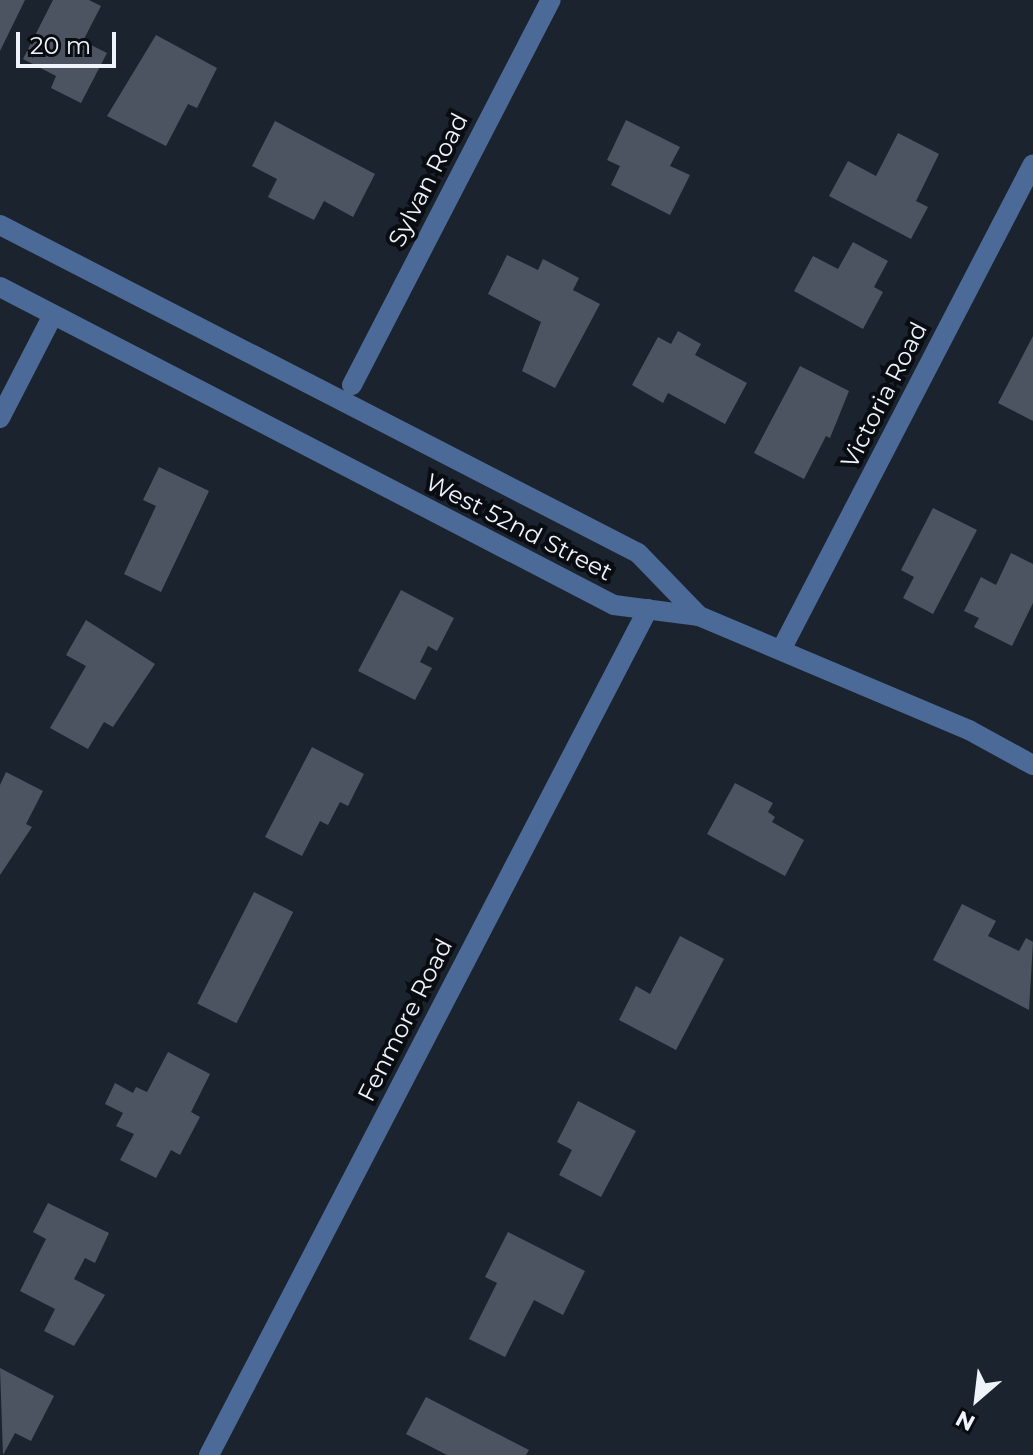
<!DOCTYPE html>
<html>
<head>
<meta charset="utf-8">
<style>
  body { margin:0 }
  #map { position:relative; width:1033px; height:1455px; overflow:hidden; background:#1b232e; font-family:Montserrat,sans-serif }
  div>[style] { position:absolute }
  .building>* { inset:0; background:#4c5461; transform-origin:0 0 }
  .minor>* { height:20px; margin:-10px; padding:0 10px; transform-origin:10px; border-radius:10px; background:#4c6a97 }
  span { translate:-50% -50%; white-space:nowrap; text-align:center; line-height:1.15; -webkit-text-stroke:8px #090c11; paint-order:stroke }
  .street-label { font-size:24px; color:#eff4fb }
  .north { position:absolute; left:937px; top:1359px; width:80px; height:80px; -webkit-text-stroke:6px #090c11; paint-order:stroke; rotate:208deg; font-size:22px; font-weight:700; line-height:32px; text-align:center; color:#eff4fb }
  .north::after { content:''; display:block; margin:auto; width:28px; height:36px; background:#eff4fb; clip-path:polygon(50% 0,100% 100%,50% 72%,0 100%) }
  .scale { position:absolute; left:16px; top:32px; width:100px; height:36px; box-sizing:border-box; border:4px solid #eff4fb; border-top:0; padding-left:10px; font-size:24px; line-height:28px; white-space:nowrap; color:#eff4fb; -webkit-text-stroke:6px #090c11; paint-order:stroke }
</style>
</head>
<body>
<div id="map">
  <div class="building">
    <i style="clip-path:polygon(0 0,25px 0,0 51px)"></i>
    <i style="clip-path:polygon(53px 0,89px 0,101px 6px,83px 41px,107px 53px,81px 103px,51px 88px,56px 76px,23px 59px)"></i>
    <i style="clip-path:polygon(156px 35px,217px 68px,197px 108px,188px 104px,166px 146px,107px 116px)"></i>
    <i style="clip-path:polygon(626px 120px,680px 147px,670px 166px,690px 175px,670px 215px,611px 185px,620px 166px,607px 160px)"></i>
    <i style="clip-path:polygon(275px 121px,375px 174px,353px 217px,324px 201px,314px 220px,268px 197px,277px 179px,252px 166px)"></i>
    <i style="clip-path:polygon(898px 133px,939px 154px,916px 201px,928px 207px,911px 239px,829px 196px,848px 161px,876px 176px)"></i>
    <i style="clip-path:polygon(853px 242px,888px 261px,874px 287px,883px 292px,863px 329px,794px 291px,813px 256px,838px 269px)"></i>
    <i style="clip-path:polygon(507px 255px,538px 270px,543px 259px,579px 278px,573px 290px,600px 304px,555px 388px,522px 371px,541px 322px,488px 294px)"></i>
    <i style="clip-path:polygon(678px 331px,701px 344px,695px 355px,747px 383px,725px 424px,668px 393px,663px 403px,632px 385px,658px 337px,671px 344px)"></i>
    <i style="clip-path:polygon(1033px 336px,1033px 421px,998px 403px)"></i>
    <i style="clip-path:polygon(800px 366px,849px 391px,830px 438px,826px 436px,804px 479px,754px 453px)"></i>
    <i style="clip-path:polygon(159px 467px,209px 491px,161px 592px,124px 574px,156px 506px,143px 500px)"></i>
    <i style="clip-path:polygon(933px 508px,977px 530px,933px 614px,903px 598px,914px 577px,901px 570px)"></i>
    <i style="clip-path:polygon(1011px 553px,1033px 564px,1033px 603px,1012px 646px,974px 627px,979px 618px,964px 611px,981px 577px,996px 585px)"></i>
    <i style="clip-path:polygon(401px 590px,454px 618px,437px 651px,428px 646px,420px 662px,432px 668px,415px 700px,358px 671px)"></i>
    <i style="clip-path:polygon(86px 620px,155px 664px,113px 727px,104px 722px,88px 749px,50px 728px,86px 666px,66px 655px)"></i>
    <i style="clip-path:polygon(312px 747px,364px 774px,348px 806px,340px 802px,328px 825px,320px 821px,302px 856px,265px 837px)"></i>
    <i style="clip-path:polygon(6px 772px,43px 791px,26px 824px,32px 827px,0 875px,0 785px)"></i>
    <i style="clip-path:polygon(735px 783px,773px 803px,768px 812px,775px 817px,772px 822px,804px 840px,785px 876px,707px 834px)"></i>
    <i style="left:254px;top:892px;width:44px;height:125px;rotate:27deg"></i>
    <i style="clip-path:polygon(962px 904px,996px 921px,988px 936px,1019px 951px,1026px 938px,1033px 942px,1029px 1010px,933px 960px)"></i>
    <i style="clip-path:polygon(680px 936px,724px 959px,676px 1050px,619px 1020px,636px 986px,650px 994px)"></i>
    <i style="clip-path:polygon(168px 1052px,210px 1074px,191px 1112px,200px 1117px,180px 1155px,171px 1150px,156px 1178px,120px 1160px,134px 1134px,116px 1126px,123px 1113px,105px 1104px,115px 1083px,133px 1093px,136px 1087px,147px 1092px)"></i>
    <i style="clip-path:polygon(578px 1101px,636px 1131px,601px 1197px,559px 1175px,572px 1150px,557px 1142px)"></i>
    <i style="clip-path:polygon(48px 1203px,109px 1233px,95px 1263px,85px 1258px,74px 1279px,105px 1295px,74px 1346px,44px 1331px,55px 1309px,20px 1291px,46px 1239px,33px 1232px)"></i>
    <i style="clip-path:polygon(508px 1232px,585px 1271px,563px 1315px,534px 1300px,505px 1357px,469px 1339px,497px 1283px,485px 1277px)"></i>
    <i style="clip-path:polygon(0 1368px,54px 1396px,31px 1441px,15px 1433px,3px 1455px)"></i>
    <i style="clip-path:polygon(426px 1397px,529px 1450px,526px 1455px,447px 1455px,406px 1434px)"></i>
  </div>
  <div class="minor">
    <i style="left:0;top:225px;width:717px;rotate:27.21deg"></i>
    <i style="left:638px;top:553px;width:88px;rotate:45.9deg"></i>
    <i style="left:0;top:287px;width:691px;rotate:27.38deg"></i>
    <i style="left:614px;top:605px;width:86px;rotate:7.4deg"></i>
    <i style="left:699px;top:616px;width:293px;rotate:22.9deg"></i>
    <i style="left:969px;top:730px;width:73px;rotate:28.7deg"></i>
    <i style="left:352px;top:385px;width:433px;rotate:-62.7deg"></i>
    <i style="left:0;top:418px;width:116px;rotate:-62.8deg"></i>
    <i style="left:781px;top:650px;width:547px;rotate:-62.59deg"></i>
    <i style="left:209px;top:1455px;width:953px;rotate:-62.57deg"></i>
  </div>
  <div class="street-label">
    <span style="left:428px;top:180px;rotate:-63deg">Sylvan Road</span>
    <span style="left:884px;top:395px;rotate:-63deg">Victoria Road</span>
    <span style="left:519px;top:527px;rotate:27deg">West 52nd Street</span>
    <span style="left:405px;top:1020px;rotate:-63deg">Fenmore Road</span>
  </div>
  <div class="north">N</div>
  <div class="scale">20 m</div>
</div>
</body>
</html>
